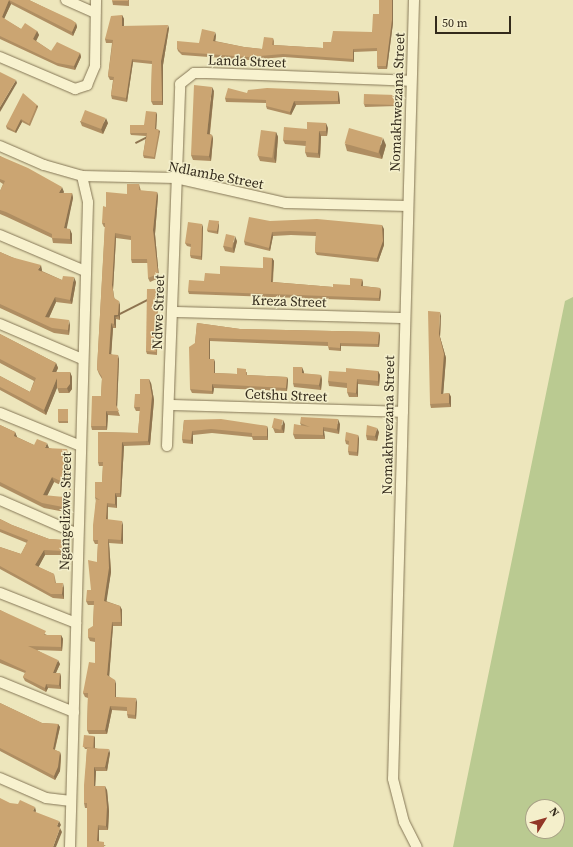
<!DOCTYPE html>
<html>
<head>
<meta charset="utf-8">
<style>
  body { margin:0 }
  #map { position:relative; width:573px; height:847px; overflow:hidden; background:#ede6bc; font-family:"Source Serif 4",serif }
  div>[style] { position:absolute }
  .green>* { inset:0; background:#baca91 }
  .roads { filter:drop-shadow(0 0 1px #847656) drop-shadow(0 0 1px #847656) }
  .street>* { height:10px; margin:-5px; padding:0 5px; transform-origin:5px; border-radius:5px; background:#f8f2cf }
  .wall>* { inset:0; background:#af8e62 }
  .shaded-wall>* { inset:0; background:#8e7450; transform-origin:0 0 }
  .building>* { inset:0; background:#cba572; transform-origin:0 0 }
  span { translate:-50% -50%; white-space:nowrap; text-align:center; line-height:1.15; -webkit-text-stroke:3px #f4efcb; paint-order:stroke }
  .street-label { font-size:14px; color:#332a1b }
  .north { position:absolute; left:525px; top:799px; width:40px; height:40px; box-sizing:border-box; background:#f4efcb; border:1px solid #a7a085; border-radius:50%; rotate:53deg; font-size:11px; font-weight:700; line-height:16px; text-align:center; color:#332a1b }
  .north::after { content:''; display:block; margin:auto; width:14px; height:18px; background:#923727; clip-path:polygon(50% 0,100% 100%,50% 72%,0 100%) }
  .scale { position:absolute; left:435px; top:16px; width:76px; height:18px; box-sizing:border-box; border:2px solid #332a1b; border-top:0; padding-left:5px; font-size:12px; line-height:14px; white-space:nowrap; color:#332a1b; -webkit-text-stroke:3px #f4efcb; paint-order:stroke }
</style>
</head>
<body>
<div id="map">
  <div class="green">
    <i style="clip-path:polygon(evenodd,573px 297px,573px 847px,453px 847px,565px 301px,573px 297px,533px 807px,557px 807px,557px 831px,533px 831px,533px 807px)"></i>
  </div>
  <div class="roads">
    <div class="street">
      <i style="left:66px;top:0;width:32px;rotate:24deg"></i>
      <i style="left:414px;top:0;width:779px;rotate:91.54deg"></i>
      <i style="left:393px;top:779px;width:44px;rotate:75.7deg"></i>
      <i style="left:404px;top:822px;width:28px;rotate:63deg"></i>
      <i style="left:0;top:57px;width:82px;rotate:23.1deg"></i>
      <i style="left:75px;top:89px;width:13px;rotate:-18deg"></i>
      <i style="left:87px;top:85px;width:21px;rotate:-67deg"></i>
      <i style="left:95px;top:66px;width:66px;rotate:-89.1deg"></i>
      <i style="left:0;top:146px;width:48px;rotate:23.4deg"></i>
      <i style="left:44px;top:165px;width:40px;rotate:16deg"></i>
      <i style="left:82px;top:176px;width:94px;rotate:1.2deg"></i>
      <i style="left:176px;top:178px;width:113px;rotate:12.8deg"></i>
      <i style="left:286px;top:203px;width:122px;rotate:1.4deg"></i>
      <i style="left:0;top:235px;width:92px;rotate:23deg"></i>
      <i style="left:172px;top:312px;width:233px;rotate:1.5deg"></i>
      <i style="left:0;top:324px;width:89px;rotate:23.1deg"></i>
      <i style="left:169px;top:405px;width:234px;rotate:1.7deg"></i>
      <i style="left:0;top:413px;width:87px;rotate:22.2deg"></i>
      <i style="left:167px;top:446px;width:362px;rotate:-87.9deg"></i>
      <i style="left:180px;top:84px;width:18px;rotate:-38deg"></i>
      <i style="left:194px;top:73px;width:11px"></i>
      <i style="left:205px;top:73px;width:206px;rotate:2.2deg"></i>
      <i style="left:0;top:500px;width:85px;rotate:23.6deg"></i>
      <i style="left:0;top:593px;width:82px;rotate:21.5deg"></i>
      <i style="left:0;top:682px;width:80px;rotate:22.1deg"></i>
      <i style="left:0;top:778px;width:50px;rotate:23.5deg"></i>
      <i style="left:46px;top:798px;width:25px;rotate:7deg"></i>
      <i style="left:70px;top:847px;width:645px;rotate:-88.4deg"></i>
      <i style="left:88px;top:202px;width:27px;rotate:-103deg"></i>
    </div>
  </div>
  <div class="wall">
    <i style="clip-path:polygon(0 0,29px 0,76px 23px,77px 27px,73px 36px,11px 4px,4px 19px,21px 29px,37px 31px,39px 35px,36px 41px,51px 51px,80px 53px,81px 57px,75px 70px,58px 66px,0 39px)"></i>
    <i style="clip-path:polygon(112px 0,129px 0,129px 6px,113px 5px)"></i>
    <i style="clip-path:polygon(379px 0,393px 0,393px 23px,387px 69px,378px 69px,377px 66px,377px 51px,354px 52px,354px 62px,284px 57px,249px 60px,182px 55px,178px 51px,177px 48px,199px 43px,216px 35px,215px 41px,244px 47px,262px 49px,273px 38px,274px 41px,274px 45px,323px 48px,331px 42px,372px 32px,379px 14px)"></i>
    <i style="clip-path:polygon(122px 15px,124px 19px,124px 26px,169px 28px,163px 65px,163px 105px,153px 105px,151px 101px,152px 64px,133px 62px,127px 102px,112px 99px,111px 95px,113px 80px,110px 80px,108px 76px,112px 43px,106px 43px,105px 39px)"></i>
    <i style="clip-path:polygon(214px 91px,210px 134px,212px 135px,213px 139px,211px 161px,193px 160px,191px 155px)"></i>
    <i style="clip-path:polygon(338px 91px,339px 94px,340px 104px,296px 105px,291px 115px,267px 109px,266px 106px,266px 103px,226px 102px,225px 98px,247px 93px)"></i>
    <i style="clip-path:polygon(397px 97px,397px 106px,365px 107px,364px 104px)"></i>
    <i style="clip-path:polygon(37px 105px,38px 107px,30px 126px,22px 122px,16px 133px,7px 129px,6px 126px)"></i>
    <i style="clip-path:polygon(156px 112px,157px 115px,156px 129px,159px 130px,160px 132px,155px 159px,144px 158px,143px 155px,146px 136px,131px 135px,130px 133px,144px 125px)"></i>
    <i style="clip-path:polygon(80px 121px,108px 123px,103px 134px,82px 126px)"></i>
    <i style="clip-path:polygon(328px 128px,327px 136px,321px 136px,320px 158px,307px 157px,305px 152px,306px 146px,285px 144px,283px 140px,307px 129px)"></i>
    <i style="clip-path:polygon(276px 132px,278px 137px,276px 163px,260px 161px,258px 156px)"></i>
    <i style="clip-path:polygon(345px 144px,386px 145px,382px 159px,347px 151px)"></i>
    <i style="clip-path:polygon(0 156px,64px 192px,63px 193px,72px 193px,73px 198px,66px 228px,72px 234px,72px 244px,53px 243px,52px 238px,7px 217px,0 214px,0 191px,3px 184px,0 182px)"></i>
    <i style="clip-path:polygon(139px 184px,141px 191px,157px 192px,158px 196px,155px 234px,159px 278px,150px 282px,148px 278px,148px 263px,132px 263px,131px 259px,131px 240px,116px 238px,113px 290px,114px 298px,120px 305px,120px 320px,116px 319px,116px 328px,113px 328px,111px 354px,119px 359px,117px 408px,120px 416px,108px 415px,107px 430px,92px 430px,91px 426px,101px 396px,102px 379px,99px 374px,97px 369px,105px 227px,104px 227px,102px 223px,106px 207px,127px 194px)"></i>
    <i style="clip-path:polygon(270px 221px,384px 229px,384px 245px,378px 262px,317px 255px,315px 252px,316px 236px,291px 235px,273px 236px,270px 251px,245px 245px,244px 241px)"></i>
    <i style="clip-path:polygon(219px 224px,218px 234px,208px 232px,207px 230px)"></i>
    <i style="clip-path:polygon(203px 227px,202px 260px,191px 258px,190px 255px,191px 247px,187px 246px,185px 243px)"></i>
    <i style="clip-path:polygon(237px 241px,234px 253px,225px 251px,223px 246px)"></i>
    <i style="clip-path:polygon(0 252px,42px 270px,42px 271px,62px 280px,76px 282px,72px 304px,56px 302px,49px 318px,70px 325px,69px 335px,54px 333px,0 308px)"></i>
    <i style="clip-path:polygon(272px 258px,274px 261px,273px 282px,333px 287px,350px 285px,362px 279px,363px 283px,363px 286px,380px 288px,381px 292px,380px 301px,189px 294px,188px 291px,204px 281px,263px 268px)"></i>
    <i style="clip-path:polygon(158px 296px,157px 355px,147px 354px,146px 351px)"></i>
    <i style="clip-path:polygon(441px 316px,440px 337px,446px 358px,443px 394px,449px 393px,451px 397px,451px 407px,431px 408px,430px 404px)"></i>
    <i style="clip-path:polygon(197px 323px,240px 329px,379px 332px,380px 336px,379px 347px,341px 346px,341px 351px,329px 350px,328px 346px,210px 341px,210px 359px,215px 362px,215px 373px,237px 374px,247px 372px,247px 375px,287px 377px,288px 380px,287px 391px,214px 388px,213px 394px,192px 393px,190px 389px,195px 343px)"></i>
    <i style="clip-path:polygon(0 334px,56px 363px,58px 368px,56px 372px,70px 372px,72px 377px,72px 389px,69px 393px,59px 393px,57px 387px,46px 415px,0 390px,0 376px,30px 392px,34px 381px,0 363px)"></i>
    <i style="clip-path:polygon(378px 371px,380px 375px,379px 386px,358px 384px,358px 397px,349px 397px,347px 392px,347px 388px,329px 386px,328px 381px,346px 372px)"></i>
    <i style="clip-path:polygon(304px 372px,304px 374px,321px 375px,322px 380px,321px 390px,294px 387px,293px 383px)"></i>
    <i style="clip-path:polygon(151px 383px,154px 400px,150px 445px,124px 446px,121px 497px,117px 497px,117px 508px,108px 507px,108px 520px,123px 525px,123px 544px,109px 543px,111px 572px,106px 601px,120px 606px,122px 610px,122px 626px,113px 626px,109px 676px,116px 684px,116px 697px,137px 702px,136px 719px,128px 718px,127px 714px,127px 711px,112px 710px,107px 734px,89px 734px,87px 730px,88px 698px,85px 697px,83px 693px,95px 663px,95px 642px,90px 641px,88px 637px,93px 626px,94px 605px,88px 605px,86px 601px,91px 590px,97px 562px,98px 544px,95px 544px,93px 540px,96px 501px,95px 497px,102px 482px,103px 466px,99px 466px,98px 462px,98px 432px,138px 433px,140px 411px,136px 411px,134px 407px,140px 394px)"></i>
    <i style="clip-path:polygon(68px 411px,68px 423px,59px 423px,58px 421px)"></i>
    <i style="clip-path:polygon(184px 420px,267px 426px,268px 430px,268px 440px,253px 440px,252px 437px,212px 433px,193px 435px,193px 444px,183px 443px,182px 439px)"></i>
    <i style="clip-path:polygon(300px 423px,340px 424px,339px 434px,324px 431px,325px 439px,295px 439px,293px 434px,301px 425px)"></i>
    <i style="clip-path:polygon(285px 424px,284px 433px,275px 433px,273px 428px)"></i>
    <i style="clip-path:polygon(0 425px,15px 432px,17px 437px,34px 445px,49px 448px,68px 454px,71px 490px,54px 482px,47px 496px,66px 501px,65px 512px,44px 508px,0 486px)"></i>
    <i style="clip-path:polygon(379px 432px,377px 441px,367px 440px,366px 435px)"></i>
    <i style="clip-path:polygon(358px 435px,359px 439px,358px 456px,349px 455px,348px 451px,349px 445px,346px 444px,345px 440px)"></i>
    <i style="clip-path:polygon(0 519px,12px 525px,49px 539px,63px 540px,65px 544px,64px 555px,45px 555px,38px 567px,54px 574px,55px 578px,56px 583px,64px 588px,64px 599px,53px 598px,0 569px,0 547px,21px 554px,27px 543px,0 532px)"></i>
    <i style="clip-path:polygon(0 610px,47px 635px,61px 635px,63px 639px,62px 651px,37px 650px,60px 664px,56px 673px,60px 673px,61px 677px,61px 689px,48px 688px,46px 692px,25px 681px,23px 677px,25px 673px,0 663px)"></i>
    <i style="clip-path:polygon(0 703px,42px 723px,58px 724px,60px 727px,55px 750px,60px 752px,61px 756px,60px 771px,55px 780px,0 751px)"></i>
    <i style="clip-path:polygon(94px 736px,95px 738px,95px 748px,110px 753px,107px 771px,96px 771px,95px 786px,107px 790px,109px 811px,108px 830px,99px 830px,99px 842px,106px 846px,87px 847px,87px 808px,85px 808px,84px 803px,87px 749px,85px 749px,84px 747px)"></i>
  </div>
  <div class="shaded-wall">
    <i style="clip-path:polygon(9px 0,11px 4px,3px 21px,2px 17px)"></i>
    <i style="clip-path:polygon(392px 0,393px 0,393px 23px,387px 69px,386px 66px)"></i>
    <i style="clip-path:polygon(122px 15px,124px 19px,124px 30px,122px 26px)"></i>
    <i style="clip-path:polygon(76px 23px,77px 27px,73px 36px,72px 32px)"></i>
    <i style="clip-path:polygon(168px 25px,169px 28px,163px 65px,163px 105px,162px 101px,161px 61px)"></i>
    <i style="clip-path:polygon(37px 31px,39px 35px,35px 43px,33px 39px)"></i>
    <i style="clip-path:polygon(215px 32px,216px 35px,215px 44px,213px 41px)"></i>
    <i style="clip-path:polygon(353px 49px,354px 52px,354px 62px,353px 59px)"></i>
    <i style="clip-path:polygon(80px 53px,81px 57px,75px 70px,74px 66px)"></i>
    <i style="clip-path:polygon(132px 59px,133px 62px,127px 102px,126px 98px)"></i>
    <i style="clip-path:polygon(16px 80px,17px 83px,0 112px,0 107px)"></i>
    <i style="clip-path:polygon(212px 87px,214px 91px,209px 139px,207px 134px)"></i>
    <i style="clip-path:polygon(338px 91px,339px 94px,340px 104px,338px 101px)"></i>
    <i style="clip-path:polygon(396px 95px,397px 97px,397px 106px,396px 104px)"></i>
    <i style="clip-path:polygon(294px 101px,296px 105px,291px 115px,290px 112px)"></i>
    <i style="left:37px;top:105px;width:2px;height:21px;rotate:63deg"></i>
    <i style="clip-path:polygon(156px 112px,157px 115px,156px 132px,155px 129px)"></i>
    <i style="clip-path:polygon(106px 118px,108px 123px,103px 134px,101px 129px)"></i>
    <i style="clip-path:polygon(21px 119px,22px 122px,16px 133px,15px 131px)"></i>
    <i style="clip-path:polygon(326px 123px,328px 128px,327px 136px,326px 131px)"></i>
    <i style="left:159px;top:130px;width:2px;height:27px;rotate:63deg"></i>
    <i style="clip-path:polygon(319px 131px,321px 136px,320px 158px,318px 153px)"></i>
    <i style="clip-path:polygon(276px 132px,278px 137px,276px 163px,274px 158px)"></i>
    <i style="clip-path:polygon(212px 135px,213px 139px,211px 161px,209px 156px)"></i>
    <i style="clip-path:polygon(383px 138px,386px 145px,382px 159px,379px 152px)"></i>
    <i style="clip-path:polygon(62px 187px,64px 192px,61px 197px,59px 193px)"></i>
    <i style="clip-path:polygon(157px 192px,158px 196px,155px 234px,159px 278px,158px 274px,153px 230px)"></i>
    <i style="clip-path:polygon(72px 193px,73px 198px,66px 232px,64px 228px)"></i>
    <i style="clip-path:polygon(219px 221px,219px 224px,218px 234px,217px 231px)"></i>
    <i style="clip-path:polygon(202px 224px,203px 227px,202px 260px,201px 256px)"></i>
    <i style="clip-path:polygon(382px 225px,384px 229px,384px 245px,378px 262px,377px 258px)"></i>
    <i style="clip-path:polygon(70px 229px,72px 234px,72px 244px,70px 239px)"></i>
    <i style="clip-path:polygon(272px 232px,273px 236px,270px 251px,269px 248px)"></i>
    <i style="clip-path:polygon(115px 233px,116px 238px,113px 290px,115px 302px,114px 298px,112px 285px)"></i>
    <i style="clip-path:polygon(235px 236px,237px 241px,234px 253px,233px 248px)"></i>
    <i style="clip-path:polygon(272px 258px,274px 261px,272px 285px,271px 282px)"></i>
    <i style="clip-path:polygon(41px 265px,42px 270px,40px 274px,38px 270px)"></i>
    <i style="clip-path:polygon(74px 277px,76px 282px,72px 304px,70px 300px)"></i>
    <i style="clip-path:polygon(362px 279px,363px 283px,362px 289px,361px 286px)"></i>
    <i style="clip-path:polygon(380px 288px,381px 292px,380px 301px,379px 298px)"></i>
    <i style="left:157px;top:294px;width:2px;height:58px;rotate:63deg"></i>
    <i style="clip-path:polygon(55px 297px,56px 302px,47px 322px,45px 317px)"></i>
    <i style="clip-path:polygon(119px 301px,120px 305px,120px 320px,118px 315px)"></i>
    <i style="clip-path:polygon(440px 312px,441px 316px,440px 337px,446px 358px,443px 397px,441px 394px,439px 334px)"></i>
    <i style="clip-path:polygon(114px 315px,116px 319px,116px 328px,114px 324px)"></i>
    <i style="clip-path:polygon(69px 320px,70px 325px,69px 335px,68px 330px)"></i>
    <i style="clip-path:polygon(111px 323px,113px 328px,111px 358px,109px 354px)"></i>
    <i style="clip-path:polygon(379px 332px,380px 336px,379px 347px,378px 344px)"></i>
    <i style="clip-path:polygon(209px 338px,210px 341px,210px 362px,209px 359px)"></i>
    <i style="clip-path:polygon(340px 343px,341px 346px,341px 351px,340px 348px)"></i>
    <i style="clip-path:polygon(118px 355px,119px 359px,117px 409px,116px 405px)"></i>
    <i style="clip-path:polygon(214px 359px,215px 362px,215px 377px,214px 373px)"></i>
    <i style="clip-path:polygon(56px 363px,58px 368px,54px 377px,52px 372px)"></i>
    <i style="clip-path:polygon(302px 367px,304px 372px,304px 378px,302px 373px)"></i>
    <i style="clip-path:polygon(378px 371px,380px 375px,379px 386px,378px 381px)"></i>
    <i style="clip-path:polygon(70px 372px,72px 377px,72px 389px,69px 393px,67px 388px)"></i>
    <i style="clip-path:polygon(321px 375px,322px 380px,321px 390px,319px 385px)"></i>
    <i style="clip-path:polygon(287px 377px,288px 380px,287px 391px,286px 388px)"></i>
    <i style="clip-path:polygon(57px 378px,59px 383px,46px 415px,44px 410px)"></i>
    <i style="clip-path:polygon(149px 379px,151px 383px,154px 400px,150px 445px,148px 441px)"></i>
    <i style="clip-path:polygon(357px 379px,358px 384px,358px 397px,356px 393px)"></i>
    <i style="clip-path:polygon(212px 384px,214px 388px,213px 394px,212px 391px)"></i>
    <i style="clip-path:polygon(449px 393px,451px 397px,451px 407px,449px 403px)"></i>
    <i style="clip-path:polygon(106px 411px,108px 415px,107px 430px,106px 426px)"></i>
    <i style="clip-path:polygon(338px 419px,340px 424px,339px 434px,337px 429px)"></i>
    <i style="clip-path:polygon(283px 420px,285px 424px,284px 433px,282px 429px)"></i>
    <i style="clip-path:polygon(267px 426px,268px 430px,268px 440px,267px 436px)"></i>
    <i style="clip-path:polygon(323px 427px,324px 431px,325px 439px,323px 435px)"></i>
    <i style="clip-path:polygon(377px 428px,379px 432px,377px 441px,375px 436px)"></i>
    <i style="clip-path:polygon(192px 431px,193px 435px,193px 444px,191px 440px)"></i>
    <i style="clip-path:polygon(15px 432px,17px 437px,15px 441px,14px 436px)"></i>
    <i style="clip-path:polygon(358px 435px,359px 439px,358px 456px,357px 452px)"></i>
    <i style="clip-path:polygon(122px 442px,124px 446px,121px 497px,120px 493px)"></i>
    <i style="clip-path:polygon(47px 443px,49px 448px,45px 448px)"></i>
    <i style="clip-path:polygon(67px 449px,68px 454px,71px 490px,69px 485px)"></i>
    <i style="clip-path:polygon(52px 477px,54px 482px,45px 500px,43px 495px)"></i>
    <i style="clip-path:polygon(115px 493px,117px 497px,117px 508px,115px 504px)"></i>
    <i style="clip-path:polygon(64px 497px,66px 501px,65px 512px,63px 507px)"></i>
    <i style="clip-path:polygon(107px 503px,108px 507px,107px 524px,106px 519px)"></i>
    <i style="clip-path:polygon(122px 521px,123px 525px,123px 544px,121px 540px)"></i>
    <i style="clip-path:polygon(108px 539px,109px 543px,111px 572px,106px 605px,104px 601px)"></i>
    <i style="clip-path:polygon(63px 540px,65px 544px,64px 555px,63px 551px)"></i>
    <i style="clip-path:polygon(44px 550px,45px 555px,37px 570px,35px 565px)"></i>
    <i style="clip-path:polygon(63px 583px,64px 588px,64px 599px,62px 594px)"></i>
    <i style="clip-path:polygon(120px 606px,122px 610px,122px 626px,121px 622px)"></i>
    <i style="clip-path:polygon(112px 622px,113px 626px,109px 679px,107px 675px)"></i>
    <i style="clip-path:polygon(61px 635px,63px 639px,62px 651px,61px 647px)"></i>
    <i style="clip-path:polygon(58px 660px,60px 664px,54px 677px,53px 673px)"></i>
    <i style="clip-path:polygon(60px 673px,61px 677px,61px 689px,59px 685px)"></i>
    <i style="clip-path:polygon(115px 680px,116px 684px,116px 701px,115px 697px)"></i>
    <i style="clip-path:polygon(46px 684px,48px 688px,46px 692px,45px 688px)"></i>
    <i style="clip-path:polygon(136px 698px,137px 702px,136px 719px,135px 715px)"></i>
    <i style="clip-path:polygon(110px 706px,112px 710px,107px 734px,105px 730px)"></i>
    <i style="clip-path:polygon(58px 724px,60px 727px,54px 752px,53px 749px)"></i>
    <i style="clip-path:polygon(94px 736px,95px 738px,95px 749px,94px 747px)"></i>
    <i style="clip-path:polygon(109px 749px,110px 753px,107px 771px,105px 767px)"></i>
    <i style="clip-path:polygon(60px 752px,61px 756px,60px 771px,55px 780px,54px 776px)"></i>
    <i style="clip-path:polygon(94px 767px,96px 771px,95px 791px,94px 786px)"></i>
    <i style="clip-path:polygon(105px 786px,107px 790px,109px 811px,108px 830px,106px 826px)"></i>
    <i style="clip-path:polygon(35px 807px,36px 811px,34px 815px,33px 811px)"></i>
    <i style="clip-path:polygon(59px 821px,61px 825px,58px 830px,57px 826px)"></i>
    <i style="clip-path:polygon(98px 825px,99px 830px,99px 846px,97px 841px)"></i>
    <i style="clip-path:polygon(60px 828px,62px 832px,56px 847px,53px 847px)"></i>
  </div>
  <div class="building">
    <i style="clip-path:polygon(0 0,29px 0,72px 20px,76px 23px,72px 32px,9px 0,2px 17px,21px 29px,25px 23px,37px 31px,33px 39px,51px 51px,57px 42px,80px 53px,74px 66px,57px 63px,0 36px)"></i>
    <i style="left:112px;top:0;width:16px;height:1px"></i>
    <i style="clip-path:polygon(379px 0,392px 0,392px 20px,386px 66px,377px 66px,377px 48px,353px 49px,353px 59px,283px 54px,248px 57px,181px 52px,177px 48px,177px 41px,199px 43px,202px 29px,215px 32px,213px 41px,244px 47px,262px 49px,264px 37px,273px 38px,272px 45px,323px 48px,323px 42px,331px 42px,333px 31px,372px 32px,373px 14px,379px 14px)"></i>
    <i style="clip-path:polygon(122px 15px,122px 26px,168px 25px,161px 61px,162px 101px,151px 101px,152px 61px,132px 59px,126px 98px,111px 95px,114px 77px,108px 76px,113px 40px,105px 39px,111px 16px)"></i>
    <i style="clip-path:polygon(0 72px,16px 80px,0 107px)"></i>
    <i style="clip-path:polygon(194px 85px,212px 87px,207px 134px,212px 135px,209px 156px,191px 155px)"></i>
    <i style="clip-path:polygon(228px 88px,247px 93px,248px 90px,267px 88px,338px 91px,338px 101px,294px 101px,290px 112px,266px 106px,266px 100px,225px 98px)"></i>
    <i style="clip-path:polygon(23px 93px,37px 105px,29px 124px,21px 119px,15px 131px,6px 126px)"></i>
    <i style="left:364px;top:94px;width:32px;height:10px;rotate:2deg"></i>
    <i style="left:85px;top:110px;width:22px;height:12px;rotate:21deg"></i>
    <i style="clip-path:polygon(146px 111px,156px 112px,155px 129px,159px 130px,154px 157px,143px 155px,147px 133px,130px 133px,130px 125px,144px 125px)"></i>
    <i style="clip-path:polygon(307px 122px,326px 123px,326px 131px,319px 131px,318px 153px,305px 152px,306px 141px,283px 140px,284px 127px,307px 129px)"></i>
    <i style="left:349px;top:128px;width:35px;height:16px;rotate:16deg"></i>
    <i style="left:261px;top:130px;width:15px;height:26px;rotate:8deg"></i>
    <i style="clip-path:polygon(0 156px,28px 168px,62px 187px,59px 193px,72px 193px,64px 228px,70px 229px,70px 239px,52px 238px,52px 234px,6px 212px,0 210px,0 191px,5px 181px,0 179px)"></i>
    <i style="clip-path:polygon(127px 184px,139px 184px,139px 190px,157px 192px,153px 230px,158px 274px,148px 278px,147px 259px,131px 259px,131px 236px,115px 233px,112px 285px,114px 298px,119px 301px,118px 315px,114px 315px,114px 324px,111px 323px,109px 354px,118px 355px,116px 405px,119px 411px,106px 411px,106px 426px,91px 426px,92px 396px,101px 396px,102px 377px,97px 369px,105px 223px,102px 223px,103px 206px,106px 207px,106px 192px,127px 194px)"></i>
    <i style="clip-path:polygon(249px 217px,270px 221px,317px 219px,382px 225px,383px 241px,377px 258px,315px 252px,316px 232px,290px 231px,272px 232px,269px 248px,244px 241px)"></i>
    <i style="clip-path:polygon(209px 220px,219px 221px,217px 231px,207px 230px)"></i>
    <i style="clip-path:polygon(188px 222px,202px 224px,201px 256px,190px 255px,191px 244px,185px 243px)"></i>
    <i style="left:226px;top:234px;width:9px;height:12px;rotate:13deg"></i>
    <i style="clip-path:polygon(0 252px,11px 257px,41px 265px,38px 270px,62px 280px,63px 276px,74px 277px,70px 300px,55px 297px,45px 317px,69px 320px,68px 330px,52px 328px,0 304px)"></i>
    <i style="clip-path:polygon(263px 257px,272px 258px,271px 282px,333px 287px,333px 284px,350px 285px,350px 278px,362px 279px,361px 286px,380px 288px,379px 298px,188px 291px,189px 280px,204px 281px,205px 273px,220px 274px,220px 266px,263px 268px)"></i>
    <i style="clip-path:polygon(147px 289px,156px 289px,157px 294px,156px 352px,146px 351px)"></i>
    <i style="clip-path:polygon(428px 311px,440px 312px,439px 334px,444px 354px,441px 394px,449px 393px,449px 403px,430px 404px)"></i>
    <i style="clip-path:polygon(197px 323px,240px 329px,379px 332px,378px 344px,340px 343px,340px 348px,328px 347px,328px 342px,209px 338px,209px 359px,214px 359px,214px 373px,237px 374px,237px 368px,246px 369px,246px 375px,287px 377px,286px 388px,212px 384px,212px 391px,190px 389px,189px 347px,195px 343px)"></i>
    <i style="clip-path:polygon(0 334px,56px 363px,52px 372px,70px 372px,70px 384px,67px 388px,57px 388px,57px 378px,44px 410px,0 387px,0 376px,30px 392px,36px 378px,0 359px)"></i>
    <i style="clip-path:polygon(293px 367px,302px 367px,302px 373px,321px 375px,319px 385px,293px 383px)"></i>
    <i style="clip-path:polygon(346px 368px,378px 371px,378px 381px,357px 379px,356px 393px,347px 392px,347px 383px,328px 381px,329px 371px,346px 372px)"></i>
    <i style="clip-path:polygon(140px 379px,149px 379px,152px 396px,148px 441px,122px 442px,120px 493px,115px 493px,115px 504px,107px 503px,106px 519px,122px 521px,121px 540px,108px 539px,109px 568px,104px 601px,120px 606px,121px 622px,112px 622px,107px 675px,115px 680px,115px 697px,136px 698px,135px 715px,127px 714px,127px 707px,110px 706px,105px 730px,87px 730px,88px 693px,83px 693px,89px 662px,95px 663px,95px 638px,88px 637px,88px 629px,93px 626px,94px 601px,86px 601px,87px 590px,91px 590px,88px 560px,97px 562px,98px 540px,93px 540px,93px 525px,96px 499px,100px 500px,95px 497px,95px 482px,102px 482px,103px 462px,98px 462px,98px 432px,138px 433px,140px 407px,134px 407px,135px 394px,140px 394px)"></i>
    <i style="left:58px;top:409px;width:10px;height:12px"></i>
    <i style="clip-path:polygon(301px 417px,338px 419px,337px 429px,323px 427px,323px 435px,293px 434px,294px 424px,310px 427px,300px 423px)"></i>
    <i style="left:274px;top:418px;width:9px;height:10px;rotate:13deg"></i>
    <i style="clip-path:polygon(221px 419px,267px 426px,267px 436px,252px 436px,252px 433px,211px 429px,192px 431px,191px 440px,182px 439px,184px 420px)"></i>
    <i style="clip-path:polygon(0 425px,15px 432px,14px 436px,34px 445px,37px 439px,47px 443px,45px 448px,67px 449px,69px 485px,52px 477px,43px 495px,64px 497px,63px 507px,42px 503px,0 482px)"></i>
    <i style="clip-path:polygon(367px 425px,377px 428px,375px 436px,366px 435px)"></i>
    <i style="clip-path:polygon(346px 432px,358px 435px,357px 452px,348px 451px,349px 441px,345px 440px)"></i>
    <i style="clip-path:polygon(0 519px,12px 525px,49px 539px,63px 540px,63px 551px,44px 550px,35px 565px,54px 574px,55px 583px,63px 583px,62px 594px,51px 594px,0 566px,0 547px,21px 554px,28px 540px,0 529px)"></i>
    <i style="clip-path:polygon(0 610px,46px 631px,44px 635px,61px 635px,61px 647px,28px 646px,58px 660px,53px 673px,60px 673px,59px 685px,46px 684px,45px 688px,23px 677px,26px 671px,0 659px)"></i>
    <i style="clip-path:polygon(0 703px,42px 723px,58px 724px,53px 749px,60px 752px,58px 767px,54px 776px,0 748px)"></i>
    <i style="left:84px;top:735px;width:10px;height:12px;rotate:6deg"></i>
    <i style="clip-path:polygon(87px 748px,109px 749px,105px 767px,94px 767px,94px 786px,105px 786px,107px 807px,106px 826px,98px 825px,97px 841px,104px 842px,104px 847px,87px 847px,87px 803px,84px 803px,84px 785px)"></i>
    <i style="clip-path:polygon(0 798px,10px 803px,18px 804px,20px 800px,35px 807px,33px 811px,59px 821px,57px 826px,60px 828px,53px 847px,0 847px)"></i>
  </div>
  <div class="street-label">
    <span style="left:247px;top:61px;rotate:2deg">Landa Street</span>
    <span style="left:397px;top:102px;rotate:-88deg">Nomakhwezana Street</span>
    <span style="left:216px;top:175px;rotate:11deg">Ndlambe Street</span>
    <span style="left:289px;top:301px;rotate:2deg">Kreza Street</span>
    <span style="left:158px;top:312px;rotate:-88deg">Ndwe Street</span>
    <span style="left:286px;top:395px;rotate:2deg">Cetshu Street</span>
    <span style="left:388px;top:425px;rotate:-89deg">Nomakhwezana Street</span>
    <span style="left:65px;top:511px;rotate:-89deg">Ngangelizwe Street</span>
  </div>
  <div class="north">N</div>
  <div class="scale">50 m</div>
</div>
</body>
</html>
